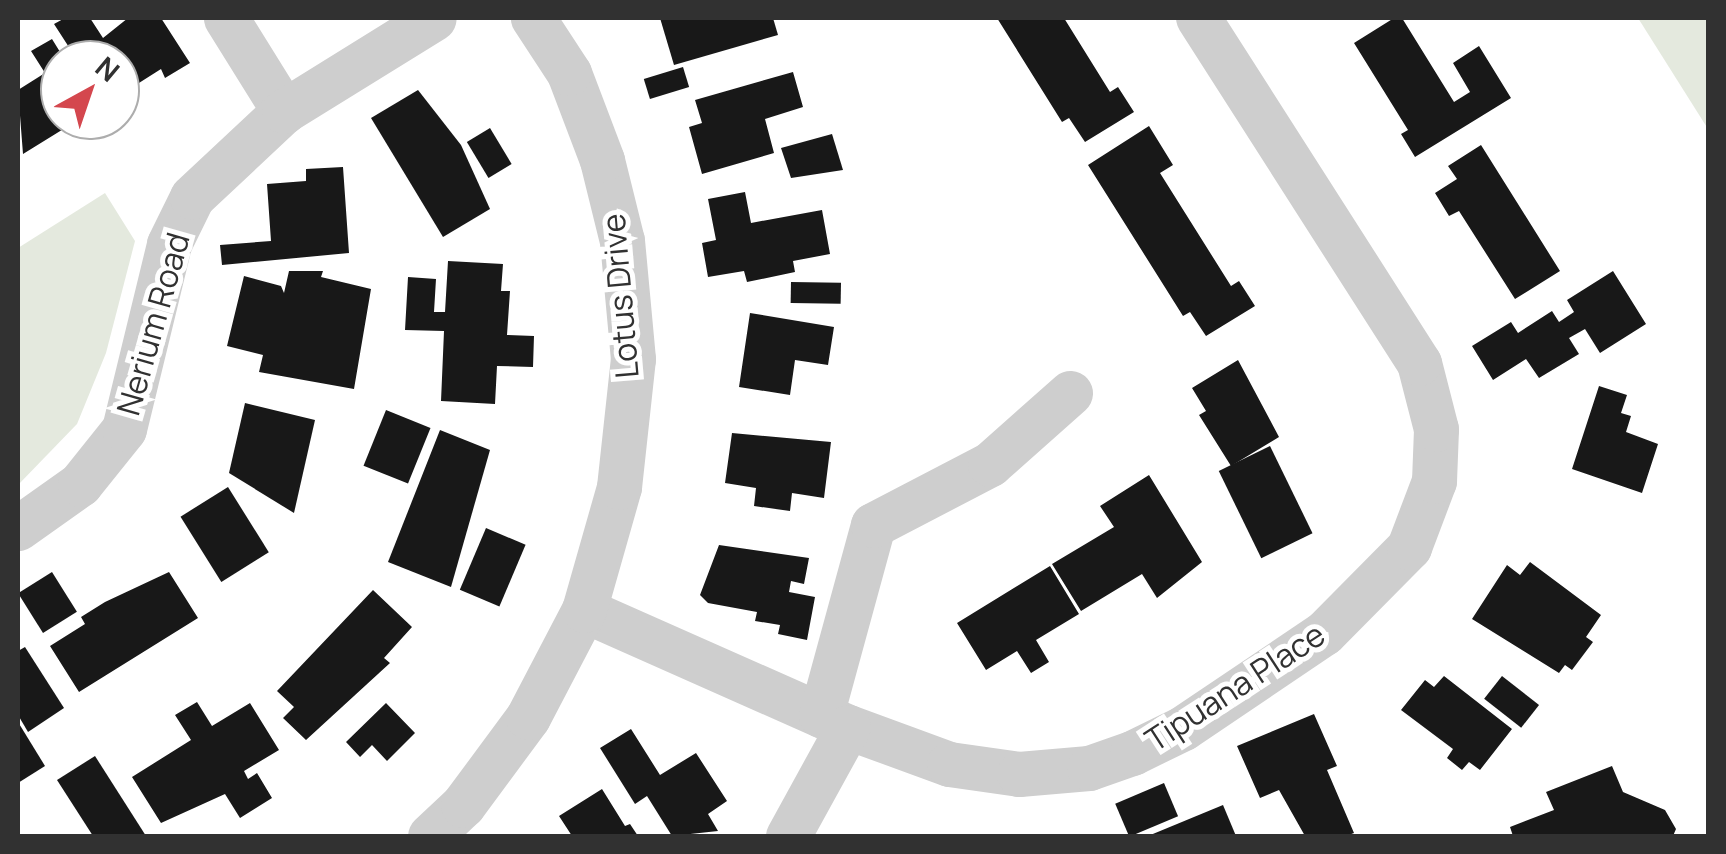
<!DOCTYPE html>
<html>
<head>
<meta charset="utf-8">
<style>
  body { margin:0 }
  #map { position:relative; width:1726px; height:854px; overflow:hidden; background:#fff; font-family:Manrope,sans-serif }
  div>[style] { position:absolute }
  .green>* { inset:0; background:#e4e9de }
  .building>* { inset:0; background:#181818; transform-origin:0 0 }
  .minor>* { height:45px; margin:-22.5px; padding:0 22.5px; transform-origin:22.5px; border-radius:22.5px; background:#cecece }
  span { translate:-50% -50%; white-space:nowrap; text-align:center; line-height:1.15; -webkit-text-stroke:10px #fff; paint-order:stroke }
  .street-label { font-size:32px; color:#313131 }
  .frame { position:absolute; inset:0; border:20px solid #313131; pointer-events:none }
  .north { position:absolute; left:40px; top:40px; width:100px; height:100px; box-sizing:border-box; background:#fff; border:2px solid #adadad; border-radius:50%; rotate:40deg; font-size:28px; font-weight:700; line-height:40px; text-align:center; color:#313131 }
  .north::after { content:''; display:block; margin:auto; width:35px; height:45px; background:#d4474e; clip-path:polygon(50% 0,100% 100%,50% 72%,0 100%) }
</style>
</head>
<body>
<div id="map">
  <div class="green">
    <i style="clip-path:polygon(1638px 18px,1708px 18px,1708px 129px)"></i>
    <i style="clip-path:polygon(105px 193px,135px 241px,106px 353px,77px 424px,18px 485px,18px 248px)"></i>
  </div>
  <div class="building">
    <i style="clip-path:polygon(65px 18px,90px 18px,103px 38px,128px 18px,161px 18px,190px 63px,165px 78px,161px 69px,120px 95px,120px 60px,66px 60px,74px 55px,54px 24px)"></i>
    <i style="clip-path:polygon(660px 18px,773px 18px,778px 35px,674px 65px)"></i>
    <i style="clip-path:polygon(997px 18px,1064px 18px,1110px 92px,1118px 87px,1134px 112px,1085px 142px,1069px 118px,1062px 122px)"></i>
    <i style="clip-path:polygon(1394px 18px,1402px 18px,1454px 102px,1470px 92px,1453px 63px,1479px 46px,1511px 98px,1415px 157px,1401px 134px,1408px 130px,1354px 43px)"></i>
    <i style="clip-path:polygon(52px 39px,65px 60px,60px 60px,60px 120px,78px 120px,23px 154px,18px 90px,45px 73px,31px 51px)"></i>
    <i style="left:683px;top:67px;width:21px;height:41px;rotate:73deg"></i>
    <i style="clip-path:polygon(793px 72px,803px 107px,765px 119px,774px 153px,702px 174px,689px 127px,702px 123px,695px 100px)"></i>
    <i style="clip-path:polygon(418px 90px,461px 145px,490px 209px,443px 237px,371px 118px)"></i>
    <i style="clip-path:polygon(1149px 126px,1173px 165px,1160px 173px,1231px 286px,1239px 281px,1255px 306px,1206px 336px,1190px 312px,1183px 316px,1088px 165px)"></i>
    <i style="left:490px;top:128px;width:42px;height:27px;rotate:59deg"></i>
    <i style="clip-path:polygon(832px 134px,843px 170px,791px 178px,781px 148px)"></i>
    <i style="clip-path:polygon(1481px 145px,1560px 271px,1515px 299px,1459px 211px,1449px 216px,1435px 193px,1457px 179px,1448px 166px)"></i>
    <i style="clip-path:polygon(343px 167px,349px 253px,222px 265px,220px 245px,271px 241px,267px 184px,306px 181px,306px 169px)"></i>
    <i style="clip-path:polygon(745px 192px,751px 223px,822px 210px,830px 254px,793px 261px,795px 272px,747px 282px,744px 271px,708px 277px,702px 243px,716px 240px,708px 199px)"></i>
    <i style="clip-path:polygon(448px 261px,503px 264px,501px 291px,510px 291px,507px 335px,534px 336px,533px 367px,497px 366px,495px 404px,441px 401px,444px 331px,405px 330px,408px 277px,436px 279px,434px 312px,445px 312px)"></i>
    <i style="clip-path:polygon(289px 271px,323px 271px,321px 277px,371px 289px,354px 389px,259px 372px,263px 355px,227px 346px,244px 276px,281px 286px,284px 293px)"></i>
    <i style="clip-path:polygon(1613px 271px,1646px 324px,1600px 353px,1585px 329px,1569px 338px,1579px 354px,1539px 378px,1526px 359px,1493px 380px,1472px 346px,1511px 322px,1518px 333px,1552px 311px,1559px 322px,1574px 312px,1567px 300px)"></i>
    <i style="left:791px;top:282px;width:50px;height:21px;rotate:1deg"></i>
    <i style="clip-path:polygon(750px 313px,834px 327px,828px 365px,795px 360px,790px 395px,739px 387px)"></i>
    <i style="clip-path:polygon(1238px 360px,1279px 437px,1231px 466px,1199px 415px,1206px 411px,1192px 388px)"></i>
    <i style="clip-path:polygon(1599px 386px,1627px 395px,1621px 413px,1631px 416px,1626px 432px,1658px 444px,1642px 493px,1572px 469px)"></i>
    <i style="clip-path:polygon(245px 403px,315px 420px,294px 513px,229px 473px)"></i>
    <i style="left:386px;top:410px;width:48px;height:60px;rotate:22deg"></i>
    <i style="clip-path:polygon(440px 430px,490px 450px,451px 587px,388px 562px)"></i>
    <i style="clip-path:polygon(732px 433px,831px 442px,824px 498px,792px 493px,790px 511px,754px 506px,756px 488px,725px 483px)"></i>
    <i style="left:1270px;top:446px;width:97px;height:57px;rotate:64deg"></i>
    <i style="clip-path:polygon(1149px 475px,1202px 562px,1157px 598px,1142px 574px,1081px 611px,1052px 564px,1114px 527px,1100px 506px)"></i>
    <i style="left:228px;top:487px;width:77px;height:56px;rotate:58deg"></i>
    <i style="left:486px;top:528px;width:43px;height:67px;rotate:23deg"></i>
    <i style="clip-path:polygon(719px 545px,809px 558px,804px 584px,791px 581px,789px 592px,815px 597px,807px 640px,778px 634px,780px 625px,755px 621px,757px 612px,708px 603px,700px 595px)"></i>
    <i style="clip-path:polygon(1530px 562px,1601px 615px,1586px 637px,1593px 642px,1572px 670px,1565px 665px,1559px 673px,1472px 619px,1507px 565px,1520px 575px)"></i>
    <i style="clip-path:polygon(1050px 566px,1079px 614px,1036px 640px,1049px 662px,1031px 673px,1017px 651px,986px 670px,957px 623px)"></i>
    <i style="left:52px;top:572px;width:47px;height:40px;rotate:58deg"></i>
    <i style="clip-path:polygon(169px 572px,198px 618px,79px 692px,50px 646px,85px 624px,81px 617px,105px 602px)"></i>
    <i style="clip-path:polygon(373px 590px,412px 627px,384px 658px,390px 663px,306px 740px,283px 718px,294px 707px,277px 691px)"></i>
    <i style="clip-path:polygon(25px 647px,64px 708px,28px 732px,18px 715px,18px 651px)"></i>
    <i style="clip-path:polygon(1444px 676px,1512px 729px,1480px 770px,1469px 762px,1462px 770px,1447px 758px,1453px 749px,1401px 710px,1425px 680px,1434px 687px)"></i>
    <i style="left:1502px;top:676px;width:47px;height:29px;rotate:38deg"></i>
    <i style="clip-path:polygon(197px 702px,212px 726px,250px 703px,279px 750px,244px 771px,248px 779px,257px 773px,272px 798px,240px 818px,225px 794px,161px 823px,132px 777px,191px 740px,175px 715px)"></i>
    <i style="clip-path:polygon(386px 703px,415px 733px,387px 761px,372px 745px,360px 757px,346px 742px)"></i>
    <i style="clip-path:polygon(1314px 714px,1337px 766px,1327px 770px,1354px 833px,1346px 836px,1305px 836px,1279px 790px,1260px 798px,1237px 746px)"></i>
    <i style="clip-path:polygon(18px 722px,45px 766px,18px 783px)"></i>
    <i style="clip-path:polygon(631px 729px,660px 775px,696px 753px,727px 801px,708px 814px,718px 831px,672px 836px,647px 796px,635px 804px,600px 748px)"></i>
    <i style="clip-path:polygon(95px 756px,146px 836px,93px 836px,57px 780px)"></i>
    <i style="clip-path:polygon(1612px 766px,1623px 792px,1665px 810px,1676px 829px,1673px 836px,1513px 836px,1510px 827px,1554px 810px,1546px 792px)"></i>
    <i style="left:1164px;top:783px;width:36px;height:53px;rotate:67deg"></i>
    <i style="clip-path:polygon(602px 789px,625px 826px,630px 824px,638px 836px,572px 836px,559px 816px)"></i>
    <i style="clip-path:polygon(1223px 805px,1236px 836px,1148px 836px)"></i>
  </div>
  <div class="minor">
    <i style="left:226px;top:18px;width:110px;rotate:58.1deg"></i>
    <i style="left:18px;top:528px;width:76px;rotate:-35.4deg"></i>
    <i style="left:80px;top:484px;width:70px;rotate:-51.3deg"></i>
    <i style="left:124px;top:429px;width:190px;rotate:-76.3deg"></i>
    <i style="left:169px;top:244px;width:52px;rotate:-63.9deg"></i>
    <i style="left:192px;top:197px;width:126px;rotate:-43.1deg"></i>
    <i style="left:284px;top:111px;width:176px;rotate:-31.8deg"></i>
    <i style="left:584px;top:610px;width:289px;rotate:23.9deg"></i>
    <i style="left:848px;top:727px;width:108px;rotate:20.1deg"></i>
    <i style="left:949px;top:764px;width:71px;rotate:8.1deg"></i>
    <i style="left:1019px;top:774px;width:70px;rotate:-4.9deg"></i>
    <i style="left:1089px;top:768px;width:46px;rotate:-19.2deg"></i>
    <i style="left:1132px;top:753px;width:57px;rotate:-26.1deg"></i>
    <i style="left:1183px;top:728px;width:170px;rotate:-34deg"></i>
    <i style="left:1324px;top:633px;width:121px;rotate:-45.3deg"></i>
    <i style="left:1409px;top:547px;width:71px;rotate:-69.3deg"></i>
    <i style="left:1434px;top:481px;width:52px;rotate:-87.8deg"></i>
    <i style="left:1436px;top:429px;width:68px;rotate:-104.4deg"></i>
    <i style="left:1419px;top:363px;width:410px;rotate:-122.6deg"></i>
    <i style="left:821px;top:715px;width:197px;rotate:-74.7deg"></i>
    <i style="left:873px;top:525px;width:132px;rotate:-27.5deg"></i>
    <i style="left:990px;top:464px;width:107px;rotate:-41.6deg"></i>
    <i style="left:430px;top:836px;width:45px;rotate:-43.2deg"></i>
    <i style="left:463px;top:805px;width:109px;rotate:-53.5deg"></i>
    <i style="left:528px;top:717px;width:121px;rotate:-62.4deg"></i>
    <i style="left:584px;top:610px;width:128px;rotate:-74.1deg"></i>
    <i style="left:619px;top:487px;width:129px;rotate:-83.8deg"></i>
    <i style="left:633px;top:359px;width:119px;rotate:-95.3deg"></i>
    <i style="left:622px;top:241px;width:83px;rotate:-103.9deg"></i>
    <i style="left:602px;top:160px;width:93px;rotate:-110.8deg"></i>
    <i style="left:569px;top:73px;width:66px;rotate:-123.2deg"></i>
    <i style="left:788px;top:836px;width:124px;rotate:-61.2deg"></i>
  </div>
  <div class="street-label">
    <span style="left:620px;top:296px;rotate:-95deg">Lotus Drive</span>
    <span style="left:153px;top:324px;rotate:-74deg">Nerium Road</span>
    <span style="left:1235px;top:687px;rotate:-33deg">Tipuana Place</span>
  </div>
  <div class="frame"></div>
  <div class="north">N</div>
</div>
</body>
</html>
